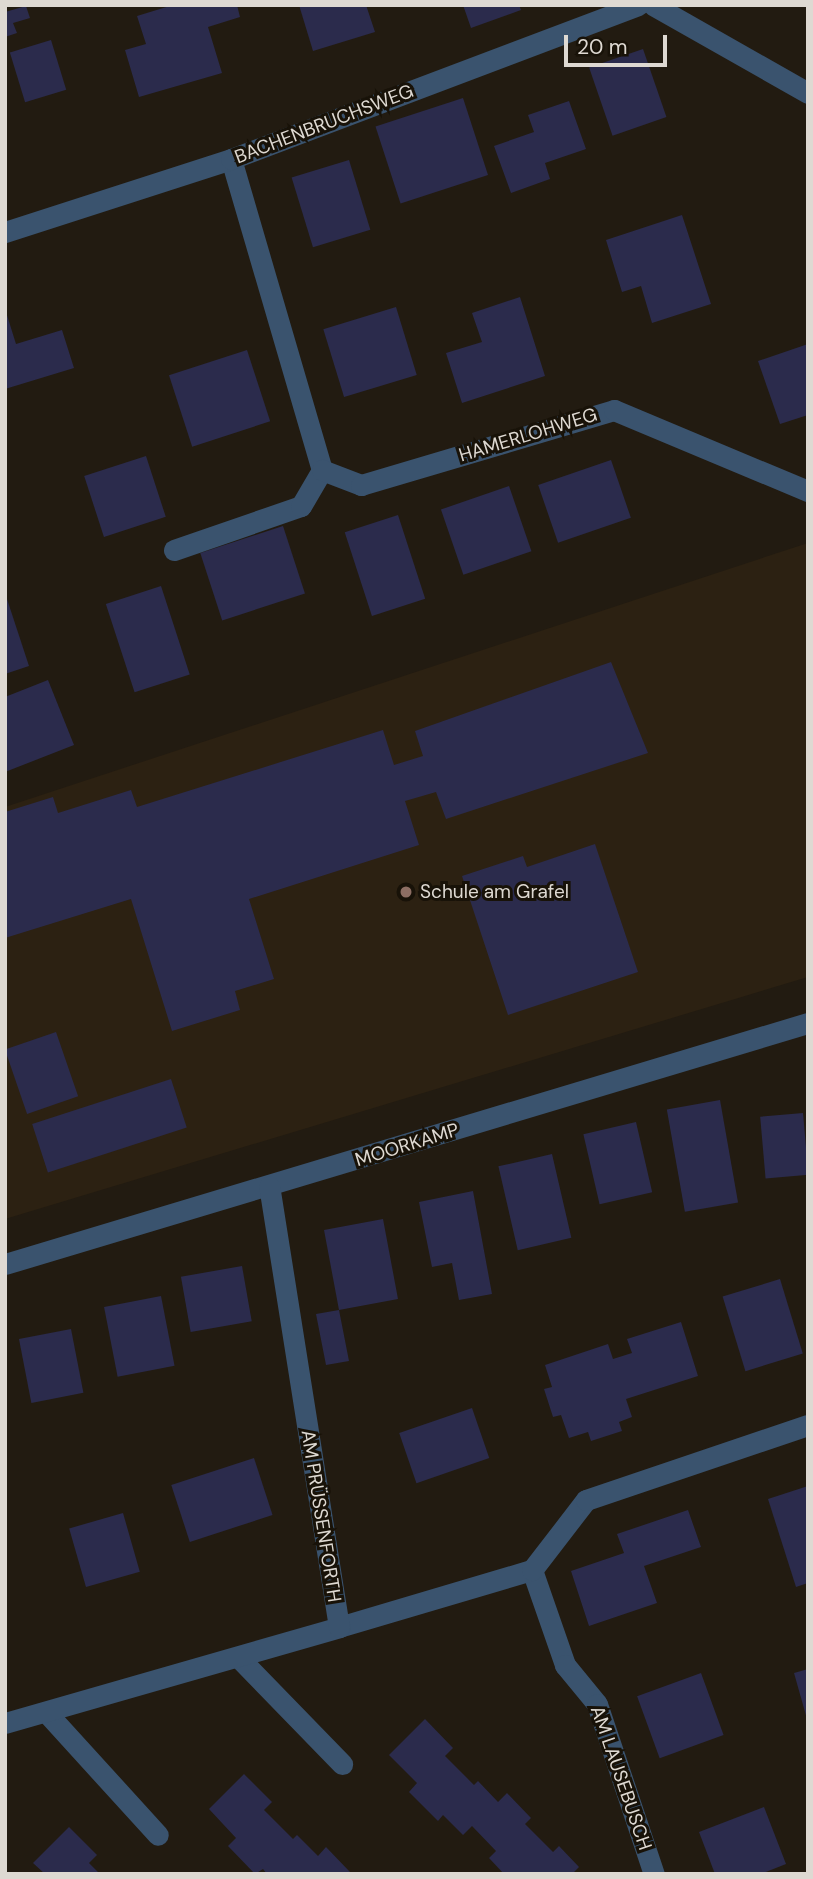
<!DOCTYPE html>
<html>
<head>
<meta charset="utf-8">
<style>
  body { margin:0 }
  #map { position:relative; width:813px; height:1879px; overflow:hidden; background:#221b11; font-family:"DM Sans",sans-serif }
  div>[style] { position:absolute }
  .built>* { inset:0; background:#2c2112 }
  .building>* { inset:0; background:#2b2b4c; transform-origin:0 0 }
  .minor>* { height:21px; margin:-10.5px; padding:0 10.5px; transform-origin:10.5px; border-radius:10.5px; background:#3a536e }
  .dots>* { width:19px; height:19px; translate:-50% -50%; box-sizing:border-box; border:4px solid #181208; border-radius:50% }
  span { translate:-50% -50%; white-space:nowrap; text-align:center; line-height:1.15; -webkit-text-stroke:6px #181208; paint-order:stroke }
  .street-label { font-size:19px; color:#ded9d2 }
  .poi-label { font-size:19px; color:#ded9d2 }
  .left { translate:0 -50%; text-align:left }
  .frame { position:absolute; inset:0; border:7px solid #ded9d2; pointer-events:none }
  .scale { position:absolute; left:564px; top:35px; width:103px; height:32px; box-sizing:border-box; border:4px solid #ded9d2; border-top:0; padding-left:9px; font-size:21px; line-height:24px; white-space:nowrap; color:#ded9d2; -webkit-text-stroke:5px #181208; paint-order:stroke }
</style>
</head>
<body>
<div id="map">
  <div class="built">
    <i style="clip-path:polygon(808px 543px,808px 977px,5px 1219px,5px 807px)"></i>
  </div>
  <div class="building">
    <i style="clip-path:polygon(173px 5px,237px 5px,240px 17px,208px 27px,222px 73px,139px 97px,125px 50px,146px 44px,137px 16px)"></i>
    <i style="clip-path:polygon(299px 5px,366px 5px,375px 32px,313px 51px)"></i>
    <i style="clip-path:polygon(463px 5px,519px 5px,521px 10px,471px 28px)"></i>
    <i style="clip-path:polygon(26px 6px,30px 18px,13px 23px,17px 33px,5px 37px,5px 12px)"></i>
    <i style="left:51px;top:40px;width:52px;height:43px;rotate:73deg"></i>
    <i style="left:643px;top:49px;width:72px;height:57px;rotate:71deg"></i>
    <i style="left:463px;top:98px;width:81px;height:92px;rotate:72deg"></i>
    <i style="clip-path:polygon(569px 101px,586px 149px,545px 163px,550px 179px,511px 193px,494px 146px,534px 132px,528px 115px)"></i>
    <i style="left:349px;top:160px;width:73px;height:60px;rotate:73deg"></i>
    <i style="clip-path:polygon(682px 215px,711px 304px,652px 323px,641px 286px,622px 292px,606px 240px)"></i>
    <i style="clip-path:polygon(520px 297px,545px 376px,462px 403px,446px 353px,482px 342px,472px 313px)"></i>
    <i style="left:396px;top:307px;width:71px;height:76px;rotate:73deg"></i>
    <i style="clip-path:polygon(6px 312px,16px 344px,62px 330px,74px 368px,5px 389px)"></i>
    <i style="clip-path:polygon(808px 344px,808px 415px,780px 424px,758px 361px)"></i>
    <i style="left:247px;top:350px;width:75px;height:82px;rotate:72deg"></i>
    <i style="left:146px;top:456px;width:64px;height:65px;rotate:72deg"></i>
    <i style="left:611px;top:460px;width:61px;height:77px;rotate:71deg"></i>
    <i style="left:509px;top:486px;width:69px;height:72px;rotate:71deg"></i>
    <i style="left:398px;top:515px;width:88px;height:56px;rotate:72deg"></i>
    <i style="left:283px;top:526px;width:71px;height:87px;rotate:72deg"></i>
    <i style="left:161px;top:586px;width:93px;height:58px;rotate:72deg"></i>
    <i style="clip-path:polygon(6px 596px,29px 666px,5px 674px,5px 597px)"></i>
    <i style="clip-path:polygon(611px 662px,648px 753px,446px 819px,436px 792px,405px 801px,419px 845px,249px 899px,274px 979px,235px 991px,240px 1010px,172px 1031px,131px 899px,5px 938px,5px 812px,53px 797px,58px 813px,131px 790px,137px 807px,383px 730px,394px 765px,423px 756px,415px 731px)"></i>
    <i style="clip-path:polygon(48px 680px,74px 745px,5px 772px,5px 697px)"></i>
    <i style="clip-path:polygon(595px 844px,638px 972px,508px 1015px,462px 876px,523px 856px,527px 867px)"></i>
    <i style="left:56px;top:1032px;width:68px;height:54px;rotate:71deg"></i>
    <i style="left:171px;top:1079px;width:51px;height:146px;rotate:72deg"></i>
    <i style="left:720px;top:1100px;width:104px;height:54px;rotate:80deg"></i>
    <i style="left:803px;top:1113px;width:62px;height:43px;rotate:85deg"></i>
    <i style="left:636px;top:1122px;width:72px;height:54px;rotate:77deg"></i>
    <i style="left:552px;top:1154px;width:86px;height:55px;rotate:77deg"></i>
    <i style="clip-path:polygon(473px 1191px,492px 1294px,459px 1300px,452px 1263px,432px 1267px,419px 1202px)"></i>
    <i style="clip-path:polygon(383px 1219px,398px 1299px,339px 1310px,349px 1361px,326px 1365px,316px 1314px,339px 1310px,324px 1230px)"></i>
    <i style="left:242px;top:1266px;width:56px;height:62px;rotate:80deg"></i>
    <i style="left:780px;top:1279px;width:78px;height:60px;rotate:73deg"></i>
    <i style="left:161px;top:1296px;width:71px;height:58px;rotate:79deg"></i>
    <i style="clip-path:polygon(681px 1322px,698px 1376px,626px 1399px,632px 1417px,619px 1422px,622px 1431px,591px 1441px,588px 1432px,569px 1438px,561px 1415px,553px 1417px,544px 1389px,552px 1387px,545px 1365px,608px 1344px,613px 1359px,632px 1353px,627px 1339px)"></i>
    <i style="left:71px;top:1329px;width:65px;height:53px;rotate:79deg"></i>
    <i style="left:472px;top:1408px;width:53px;height:77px;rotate:71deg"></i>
    <i style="left:254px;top:1458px;width:60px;height:87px;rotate:72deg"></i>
    <i style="clip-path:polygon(808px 1486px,808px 1583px,796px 1587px,768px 1499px)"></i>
    <i style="clip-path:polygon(688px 1510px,701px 1547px,644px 1566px,657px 1603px,589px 1626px,571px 1571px,624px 1553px,617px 1534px)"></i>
    <i style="left:123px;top:1513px;width:61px;height:56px;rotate:74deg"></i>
    <i style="clip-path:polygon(808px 1669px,808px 1718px,807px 1719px,794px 1673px)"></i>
    <i style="left:701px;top:1673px;width:66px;height:68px;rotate:70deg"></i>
    <i style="clip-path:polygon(425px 1719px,453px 1748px,445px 1756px,474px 1785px,478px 1781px,498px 1802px,507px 1793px,531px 1818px,525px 1824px,553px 1852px,559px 1846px,579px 1867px,572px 1874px,504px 1874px,489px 1858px,496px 1851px,472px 1826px,463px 1835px,443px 1815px,438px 1821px,409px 1792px,417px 1783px,389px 1755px)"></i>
    <i style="clip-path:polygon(244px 1774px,272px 1802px,264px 1810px,293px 1839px,297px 1835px,318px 1856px,326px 1847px,350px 1872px,267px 1874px,263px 1869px,255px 1874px,228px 1846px,236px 1838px,209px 1809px)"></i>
    <i style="clip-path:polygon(764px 1807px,786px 1864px,761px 1874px,715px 1874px,699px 1832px)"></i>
    <i style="clip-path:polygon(69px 1827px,97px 1855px,89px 1863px,100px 1874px,45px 1874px,33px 1863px)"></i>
  </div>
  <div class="minor">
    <i style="left:653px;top:5px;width:178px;rotate:29.6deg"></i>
    <i style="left:231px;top:159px;width:324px;rotate:73.7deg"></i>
    <i style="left:5px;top:232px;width:237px;rotate:-17.9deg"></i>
    <i style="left:231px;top:159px;width:435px;rotate:-20.7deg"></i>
    <i style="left:174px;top:550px;width:134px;rotate:-19.1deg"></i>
    <i style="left:301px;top:506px;width:42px;rotate:-59.7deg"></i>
    <i style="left:322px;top:470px;width:42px;rotate:21deg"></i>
    <i style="left:361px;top:485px;width:264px;rotate:-16.5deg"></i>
    <i style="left:614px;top:410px;width:210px;rotate:22.7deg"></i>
    <i style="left:5px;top:1264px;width:838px;rotate:-16.71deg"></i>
    <i style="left:532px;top:1570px;width:101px;rotate:70.8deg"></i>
    <i style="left:565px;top:1665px;width:50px;rotate:50.6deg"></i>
    <i style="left:597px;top:1704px;width:179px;rotate:71.5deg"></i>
    <i style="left:339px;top:1627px;width:201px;rotate:-16.5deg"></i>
    <i style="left:532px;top:1570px;width:88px;rotate:-52.4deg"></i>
    <i style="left:586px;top:1500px;width:234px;rotate:-18.7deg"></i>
    <i style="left:239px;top:1658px;width:148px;rotate:45.8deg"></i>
    <i style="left:46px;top:1712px;width:166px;rotate:47.7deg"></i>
    <i style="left:5px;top:1723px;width:348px;rotate:-16deg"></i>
    <i style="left:339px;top:1627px;width:446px;rotate:-99deg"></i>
  </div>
  <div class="dots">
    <i style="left:406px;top:892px;background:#8d6e63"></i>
  </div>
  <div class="street-label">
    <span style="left:324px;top:124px;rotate:-21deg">BACHENBRUCHSWEG</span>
    <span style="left:528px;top:435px;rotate:-17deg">HAMERLOHWEG</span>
    <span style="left:407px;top:1145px;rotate:-17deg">MOORKAMP</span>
    <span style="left:321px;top:1516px;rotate:81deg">AM PRÜSSENFORTH</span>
    <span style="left:621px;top:1778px;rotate:71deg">AM LAUSEBUSCH</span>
  </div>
  <div class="poi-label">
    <span class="left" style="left:420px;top:892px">Schule am Grafel</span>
  </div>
  <div class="frame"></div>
  <div class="scale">20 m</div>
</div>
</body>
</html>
